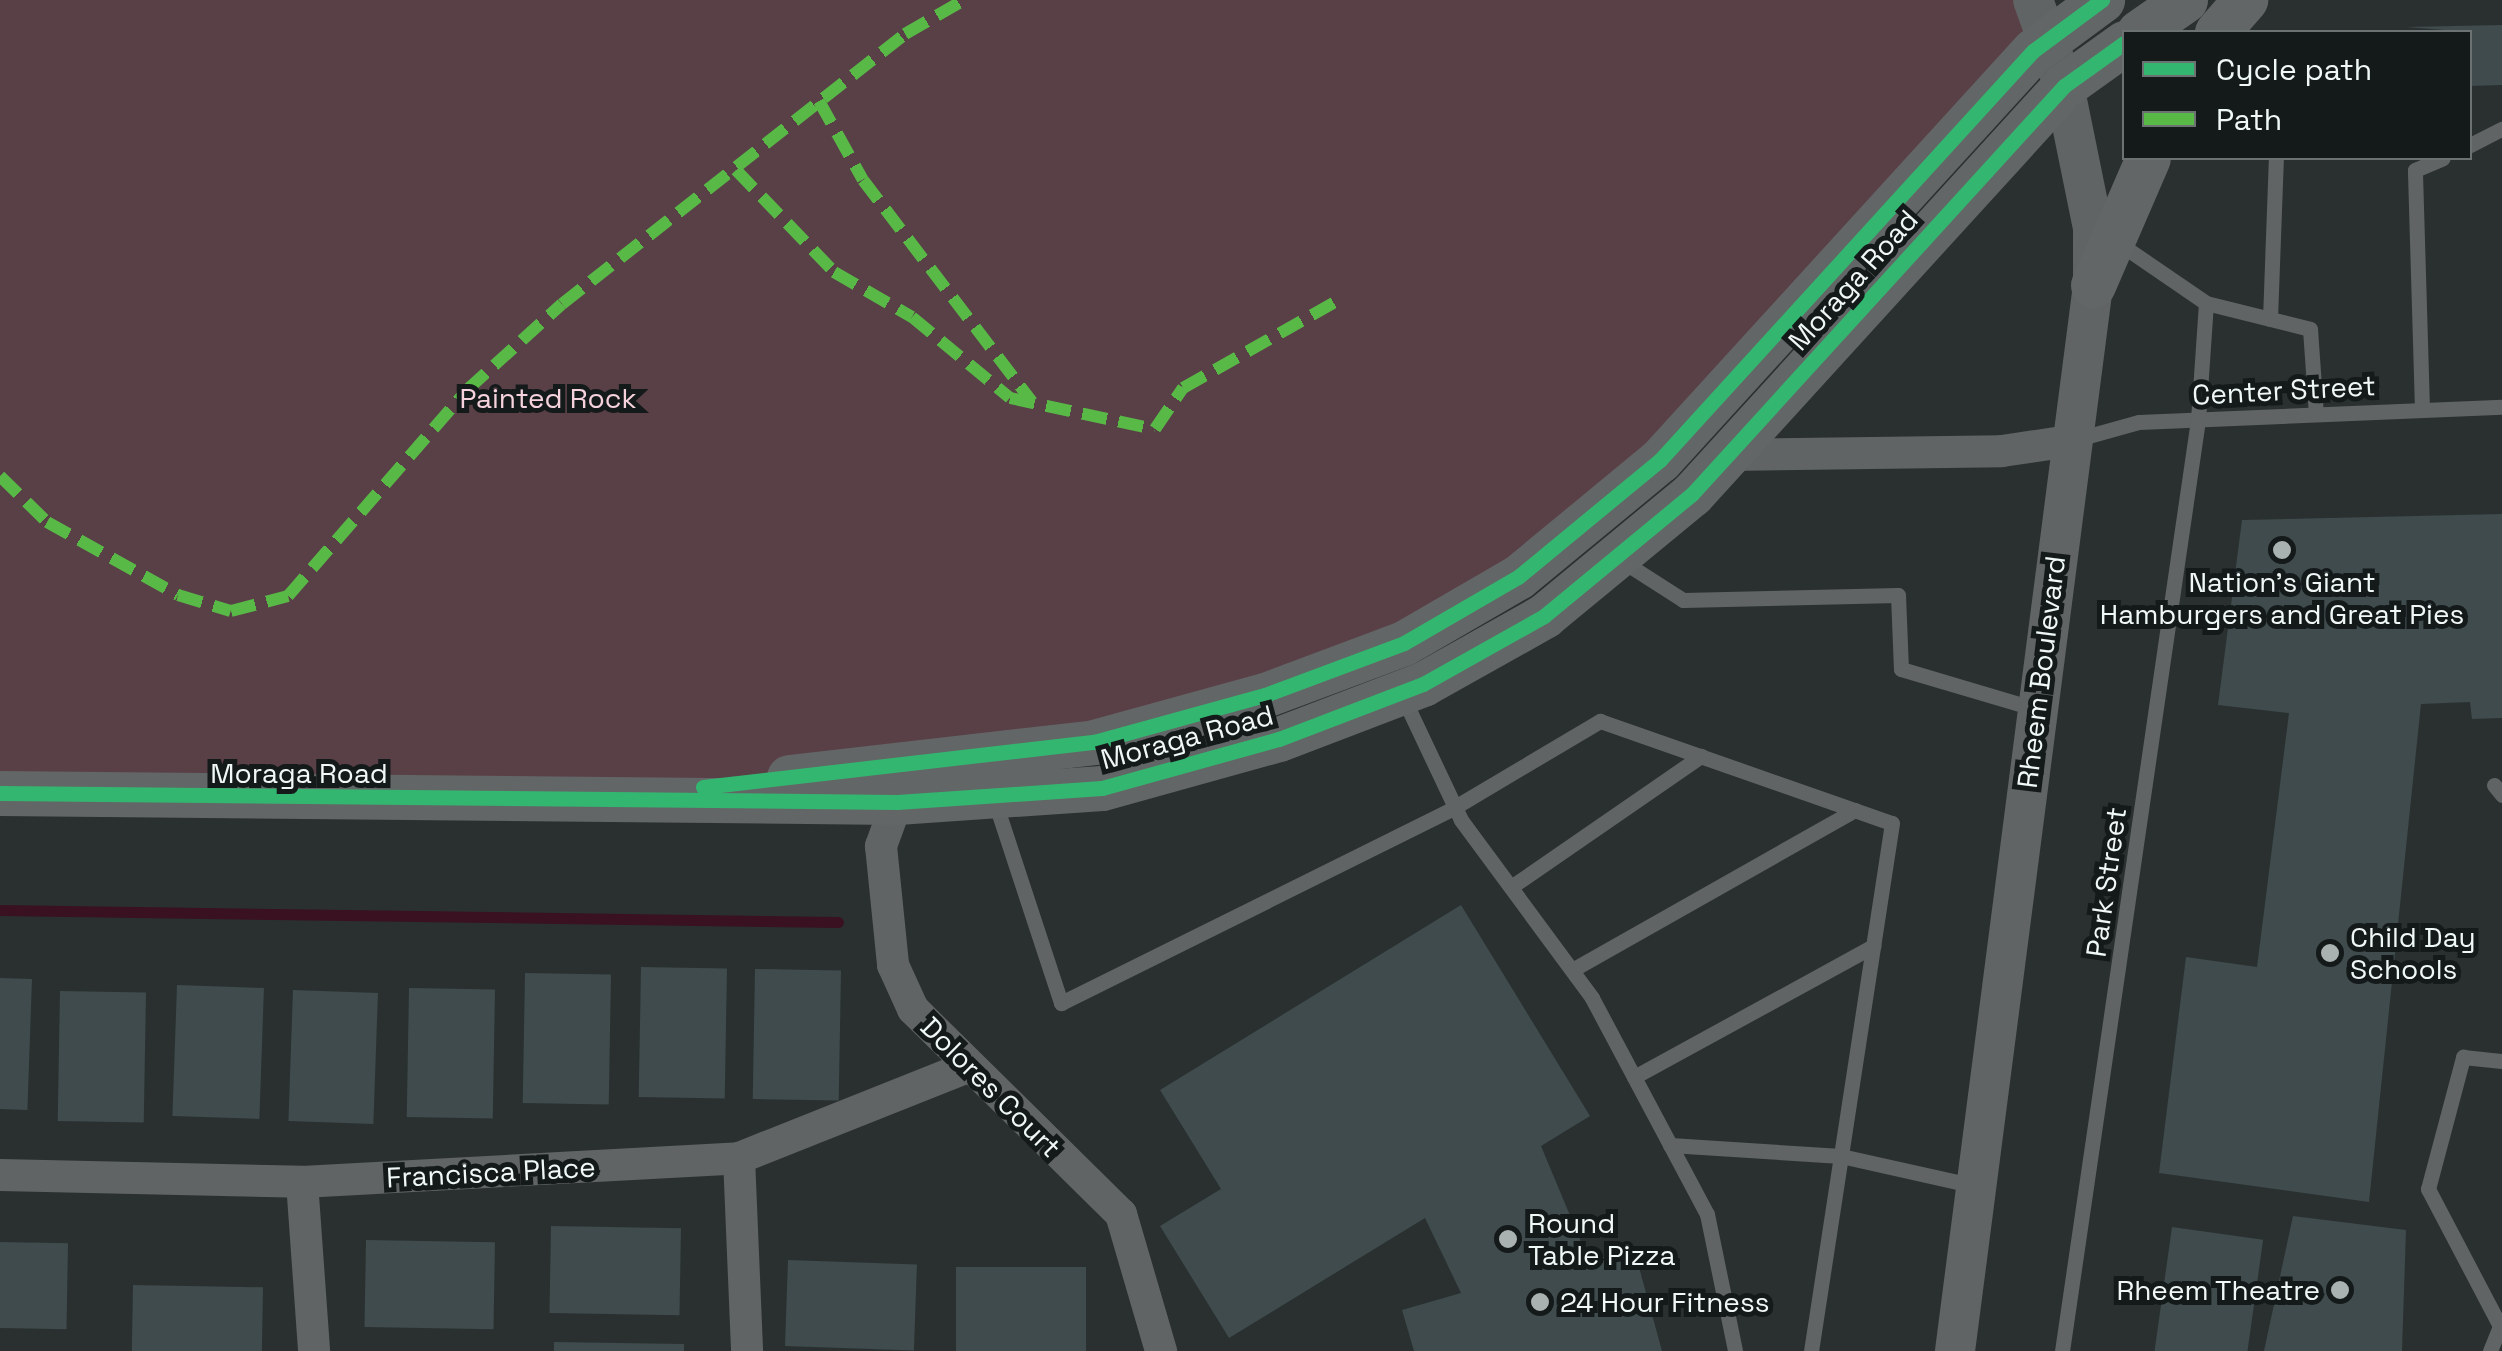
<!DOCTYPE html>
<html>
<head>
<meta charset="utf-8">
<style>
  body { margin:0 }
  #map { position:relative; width:2502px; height:1351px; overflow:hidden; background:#2a3030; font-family:"Space Grotesk",sans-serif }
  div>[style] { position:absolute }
  .green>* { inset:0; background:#593f46 }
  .stream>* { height:11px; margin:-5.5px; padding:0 5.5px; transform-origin:5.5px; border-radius:5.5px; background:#391121 }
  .building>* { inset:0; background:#3f4b4c; transform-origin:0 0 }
  .service>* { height:15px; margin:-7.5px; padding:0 7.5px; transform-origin:7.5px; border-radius:7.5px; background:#616465 }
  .minor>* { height:32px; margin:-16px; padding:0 16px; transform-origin:16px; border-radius:16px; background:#616465 }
  .tertiary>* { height:40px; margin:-20px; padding:0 20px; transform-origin:20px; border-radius:20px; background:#616465 }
  .secondary>* { height:45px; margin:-22.5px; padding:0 22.5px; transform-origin:22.5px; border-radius:22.5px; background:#636666 }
  .quiet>* { height:12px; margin-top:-6px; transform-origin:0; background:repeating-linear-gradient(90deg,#58b947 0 25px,transparent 0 37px) }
  .cycleway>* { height:15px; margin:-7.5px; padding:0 7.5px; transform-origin:7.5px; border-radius:7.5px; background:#33b770 }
  .dots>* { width:28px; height:28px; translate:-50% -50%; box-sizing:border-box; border:5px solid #14191a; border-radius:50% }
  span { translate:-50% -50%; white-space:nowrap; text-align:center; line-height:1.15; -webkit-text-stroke:10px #14191a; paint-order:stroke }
  .street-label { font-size:28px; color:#eff7f7 }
  .park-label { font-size:28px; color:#f5d2dc }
  .poi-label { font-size:28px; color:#eff7f7 }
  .left { translate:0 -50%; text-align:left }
  .right { translate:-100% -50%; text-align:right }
  .legend { position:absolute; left:2122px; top:30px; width:350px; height:130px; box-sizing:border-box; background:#14191a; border:2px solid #6c7272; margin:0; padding:12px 18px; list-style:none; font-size:30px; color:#eff7f7 }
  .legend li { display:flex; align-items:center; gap:20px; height:50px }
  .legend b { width:50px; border:2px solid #6c7272 }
</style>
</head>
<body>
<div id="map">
  <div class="green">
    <i style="clip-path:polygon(0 0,2033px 0,2044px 44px,1518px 577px,1094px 742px,599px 799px,0 793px)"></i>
  </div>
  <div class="stream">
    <i style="left:0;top:910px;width:838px;rotate:0.82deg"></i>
  </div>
  <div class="building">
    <i style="clip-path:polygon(2502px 25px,2502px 85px,2470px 86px,2470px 32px,2406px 27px)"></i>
    <i style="clip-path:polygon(2502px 514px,2502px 718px,2472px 719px,2470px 702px,2421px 704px,2369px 1202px,2159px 1173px,2186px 957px,2257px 967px,2289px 713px,2218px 705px,2242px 520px)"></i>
    <i style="clip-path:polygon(1461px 905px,1590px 1116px,1541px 1146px,1589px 1261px,1634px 1249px,1662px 1351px,1414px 1351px,1402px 1310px,1461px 1293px,1425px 1218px,1229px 1338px,1160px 1226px,1221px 1189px,1160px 1090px)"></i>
    <i style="left:641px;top:967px;width:86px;height:130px;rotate:1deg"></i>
    <i style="left:755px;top:969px;width:86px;height:130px;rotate:1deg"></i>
    <i style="left:525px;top:973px;width:86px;height:130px;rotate:1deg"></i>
    <i style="left:0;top:978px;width:32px;height:131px;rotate:2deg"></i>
    <i style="left:177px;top:985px;width:87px;height:131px;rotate:2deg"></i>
    <i style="left:409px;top:988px;width:86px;height:129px;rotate:1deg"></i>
    <i style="left:293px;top:990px;width:85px;height:131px;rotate:2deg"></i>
    <i style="left:60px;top:991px;width:86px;height:130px;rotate:1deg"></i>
    <i style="clip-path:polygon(2293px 1216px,2406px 1230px,2402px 1351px,2264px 1351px)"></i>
    <i style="left:551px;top:1226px;width:130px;height:87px;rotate:1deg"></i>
    <i style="left:2172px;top:1227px;width:92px;height:125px;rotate:8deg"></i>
    <i style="left:366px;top:1240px;width:129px;height:87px;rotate:1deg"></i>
    <i style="left:0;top:1242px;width:68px;height:86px;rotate:1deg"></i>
    <i style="left:788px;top:1260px;width:129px;height:86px;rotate:2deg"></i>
    <i style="left:956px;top:1267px;width:130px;height:84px"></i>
    <i style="left:133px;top:1285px;width:130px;height:66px;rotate:1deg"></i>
    <i style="clip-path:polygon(554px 1342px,684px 1344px,684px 1351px,554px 1351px)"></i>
  </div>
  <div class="service">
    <i style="left:2470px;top:145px;width:36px;rotate:-27deg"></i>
    <i style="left:2117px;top:242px;width:108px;rotate:34.4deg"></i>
    <i style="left:2206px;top:303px;width:107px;rotate:14deg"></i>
    <i style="left:2310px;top:329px;width:85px;rotate:86deg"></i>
    <i style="left:2270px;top:319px;width:161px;rotate:-87.9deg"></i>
    <i style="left:2422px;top:409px;width:239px;rotate:-91.7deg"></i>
    <i style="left:2415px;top:170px;width:30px;rotate:-23deg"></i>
    <i style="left:2074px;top:440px;width:67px;rotate:-15.5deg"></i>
    <i style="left:2139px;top:422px;width:363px;rotate:-2.4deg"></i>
    <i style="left:1619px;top:559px;width:76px;rotate:32.6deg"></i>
    <i style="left:1683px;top:600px;width:215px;rotate:-1.3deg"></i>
    <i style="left:1898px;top:595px;width:74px;rotate:87.7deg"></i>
    <i style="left:1901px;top:669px;width:141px;rotate:16.5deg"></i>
    <i style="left:1402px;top:695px;width:138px;rotate:64.7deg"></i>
    <i style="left:1461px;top:820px;width:221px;rotate:53.6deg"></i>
    <i style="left:1592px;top:998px;width:245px;rotate:62deg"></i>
    <i style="left:1707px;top:1214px;width:140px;rotate:78.4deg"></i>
    <i style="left:2494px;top:785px;width:13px;rotate:51deg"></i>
    <i style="left:994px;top:799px;width:215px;rotate:71.8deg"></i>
    <i style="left:1061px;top:1003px;width:440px;rotate:-26.4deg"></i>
    <i style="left:1455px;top:807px;width:169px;rotate:-30.7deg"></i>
    <i style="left:1600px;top:721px;width:309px;rotate:19.3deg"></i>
    <i style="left:1892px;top:823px;width:534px;rotate:98.72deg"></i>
    <i style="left:1511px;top:887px;width:231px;rotate:-34.6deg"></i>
    <i style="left:1572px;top:970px;width:325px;rotate:-29.5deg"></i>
    <i style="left:1634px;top:1077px;width:273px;rotate:-28.7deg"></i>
    <i style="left:1670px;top:1145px;width:171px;rotate:3.7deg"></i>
    <i style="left:1841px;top:1156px;width:137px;rotate:12.6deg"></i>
    <i style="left:2500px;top:1326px;width:155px;rotate:-117.7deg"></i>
    <i style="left:2428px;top:1189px;width:137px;rotate:-75.1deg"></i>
    <i style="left:2463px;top:1057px;width:39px;rotate:6deg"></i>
    <i style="left:2062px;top:1351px;width:941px;rotate:-81.69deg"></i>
    <i style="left:2198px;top:420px;width:117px;rotate:-86.1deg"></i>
    <i style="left:2490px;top:1351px;width:32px;rotate:-68deg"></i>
  </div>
  <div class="minor">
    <i style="left:1727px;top:455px;width:275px;rotate:-0.8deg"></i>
    <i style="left:2002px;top:451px;width:69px;rotate:-8.4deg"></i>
    <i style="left:897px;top:802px;width:47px;rotate:110deg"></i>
    <i style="left:881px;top:846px;width:120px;rotate:84.2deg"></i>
    <i style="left:893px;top:965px;width:48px;rotate:65.6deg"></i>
    <i style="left:913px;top:1009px;width:292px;rotate:44.6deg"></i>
    <i style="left:1121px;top:1214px;width:143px;rotate:73.7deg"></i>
    <i style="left:739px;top:1158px;width:193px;rotate:87.6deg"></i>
    <i style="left:0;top:1175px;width:302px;rotate:1.3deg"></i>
    <i style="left:302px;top:1182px;width:438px;rotate:-3.1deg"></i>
    <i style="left:739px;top:1158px;width:243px;rotate:-21.7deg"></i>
    <i style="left:302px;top:1182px;width:169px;rotate:85.9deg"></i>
  </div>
  <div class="tertiary">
    <i style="left:1955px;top:1351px;width:1075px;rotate:-82.62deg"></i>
    <i style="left:2093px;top:285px;width:57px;rotate:-90deg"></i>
    <i style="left:2093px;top:228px;width:145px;rotate:-101.5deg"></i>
    <i style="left:2064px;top:86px;width:91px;rotate:-109.8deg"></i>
  </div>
  <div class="secondary">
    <i style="left:2139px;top:32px;width:56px;rotate:-34.8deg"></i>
    <i style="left:2217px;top:32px;width:43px;rotate:-48.8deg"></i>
    <i style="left:2093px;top:285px;width:138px;rotate:-66.6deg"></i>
    <i style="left:789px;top:777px;width:307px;rotate:-6.5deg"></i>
    <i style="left:1094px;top:742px;width:177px;rotate:-15.4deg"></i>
    <i style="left:1265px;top:695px;width:148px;rotate:-20.5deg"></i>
    <i style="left:1404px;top:643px;width:132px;rotate:-30.1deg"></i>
    <i style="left:1518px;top:577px;width:184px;rotate:-39.5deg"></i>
    <i style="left:1660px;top:460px;width:554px;rotate:-47.64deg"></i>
    <i style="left:2033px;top:51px;width:86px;rotate:-36.5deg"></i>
    <i style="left:0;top:793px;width:897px;rotate:0.57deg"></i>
    <i style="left:897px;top:802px;width:205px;rotate:-3.9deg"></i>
    <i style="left:1102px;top:788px;width:184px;rotate:-15.5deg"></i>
    <i style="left:1279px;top:739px;width:154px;rotate:-20.9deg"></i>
    <i style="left:1423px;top:684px;width:139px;rotate:-29.3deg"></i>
    <i style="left:1544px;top:616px;width:192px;rotate:-39.5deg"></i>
    <i style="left:1692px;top:494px;width:552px;rotate:-47.64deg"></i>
    <i style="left:2064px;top:86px;width:74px;rotate:-35.6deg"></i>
  </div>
  <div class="quiet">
    <i style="left:819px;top:101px;width:90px;rotate:60.9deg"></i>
    <i style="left:863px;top:180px;width:279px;rotate:52.7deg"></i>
    <i style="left:736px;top:170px;width:141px;rotate:46.1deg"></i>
    <i style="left:834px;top:272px;width:90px;rotate:30deg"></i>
    <i style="left:912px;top:317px;width:127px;rotate:39.6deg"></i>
    <i style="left:1010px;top:398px;width:148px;rotate:12.1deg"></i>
    <i style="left:1155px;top:429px;width:50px;rotate:-55.7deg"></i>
    <i style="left:1183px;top:388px;width:183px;rotate:-29.5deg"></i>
    <i style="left:0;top:476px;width:66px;rotate:44.4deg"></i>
    <i style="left:47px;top:522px;width:150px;rotate:29.1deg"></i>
    <i style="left:178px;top:595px;width:55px;rotate:16.8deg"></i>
    <i style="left:231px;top:611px;width:59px;rotate:-14.7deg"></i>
    <i style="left:288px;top:596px;width:273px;rotate:-49deg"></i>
    <i style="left:467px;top:390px;width:128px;rotate:-42.2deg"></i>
    <i style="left:562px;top:304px;width:437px;rotate:-38.2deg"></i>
    <i style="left:905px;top:34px;width:68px;rotate:-30deg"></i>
  </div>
  <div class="cycleway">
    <i style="left:703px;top:787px;width:394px;rotate:-6.6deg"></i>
    <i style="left:1094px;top:742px;width:177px;rotate:-15.4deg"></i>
    <i style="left:1265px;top:695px;width:148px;rotate:-20.5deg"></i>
    <i style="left:1404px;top:643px;width:132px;rotate:-30.1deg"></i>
    <i style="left:1518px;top:577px;width:184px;rotate:-39.5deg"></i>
    <i style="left:1660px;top:460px;width:554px;rotate:-47.64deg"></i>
    <i style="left:2033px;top:51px;width:86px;rotate:-36.5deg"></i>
    <i style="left:0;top:793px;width:897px;rotate:0.57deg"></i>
    <i style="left:897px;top:802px;width:205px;rotate:-3.9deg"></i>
    <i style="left:1102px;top:788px;width:184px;rotate:-15.5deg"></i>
    <i style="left:1279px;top:739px;width:154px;rotate:-20.9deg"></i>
    <i style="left:1423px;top:684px;width:139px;rotate:-29.3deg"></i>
    <i style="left:1544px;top:616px;width:192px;rotate:-39.5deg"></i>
    <i style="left:1692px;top:494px;width:552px;rotate:-47.64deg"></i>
    <i style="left:2064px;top:86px;width:74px;rotate:-35.6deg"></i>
  </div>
  <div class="dots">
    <i style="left:2282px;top:550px;background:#aab1b1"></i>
    <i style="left:2330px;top:953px;background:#aab1b1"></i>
    <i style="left:1508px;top:1239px;background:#aab1b1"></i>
    <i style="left:2340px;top:1290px;background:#aab1b1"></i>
    <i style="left:1540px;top:1302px;background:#aab1b1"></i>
  </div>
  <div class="street-label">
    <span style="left:1853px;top:280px;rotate:-48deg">Moraga Road</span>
    <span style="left:2284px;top:390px;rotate:-3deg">Center Street</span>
    <span style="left:2041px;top:672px;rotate:-83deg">Rheem Boulevard</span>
    <span style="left:1187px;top:737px;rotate:-15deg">Moraga Road</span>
    <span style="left:299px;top:773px">Moraga Road</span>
    <span style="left:2106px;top:882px;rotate:-82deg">Park Street</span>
    <span style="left:991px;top:1087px;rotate:45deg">Dolores Court</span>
    <span style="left:491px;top:1172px;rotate:-3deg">Francisca Place</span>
  </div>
  <div class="park-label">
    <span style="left:548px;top:398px">Painted Rock</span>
  </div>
  <div class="poi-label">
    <span style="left:2282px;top:598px">Nation's Giant<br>Hamburgers and Great Pies</span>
    <span class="left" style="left:2350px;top:953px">Child Day<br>Schools</span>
    <span class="left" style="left:1528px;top:1239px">Round<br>Table Pizza</span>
    <span class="right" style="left:2320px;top:1290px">Rheem Theatre</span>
    <span class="left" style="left:1560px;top:1302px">24 Hour Fitness</span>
  </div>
  <ul class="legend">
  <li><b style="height:12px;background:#33b770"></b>Cycle path</li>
  <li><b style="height:12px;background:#58b947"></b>Path</li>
  </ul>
</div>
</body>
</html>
